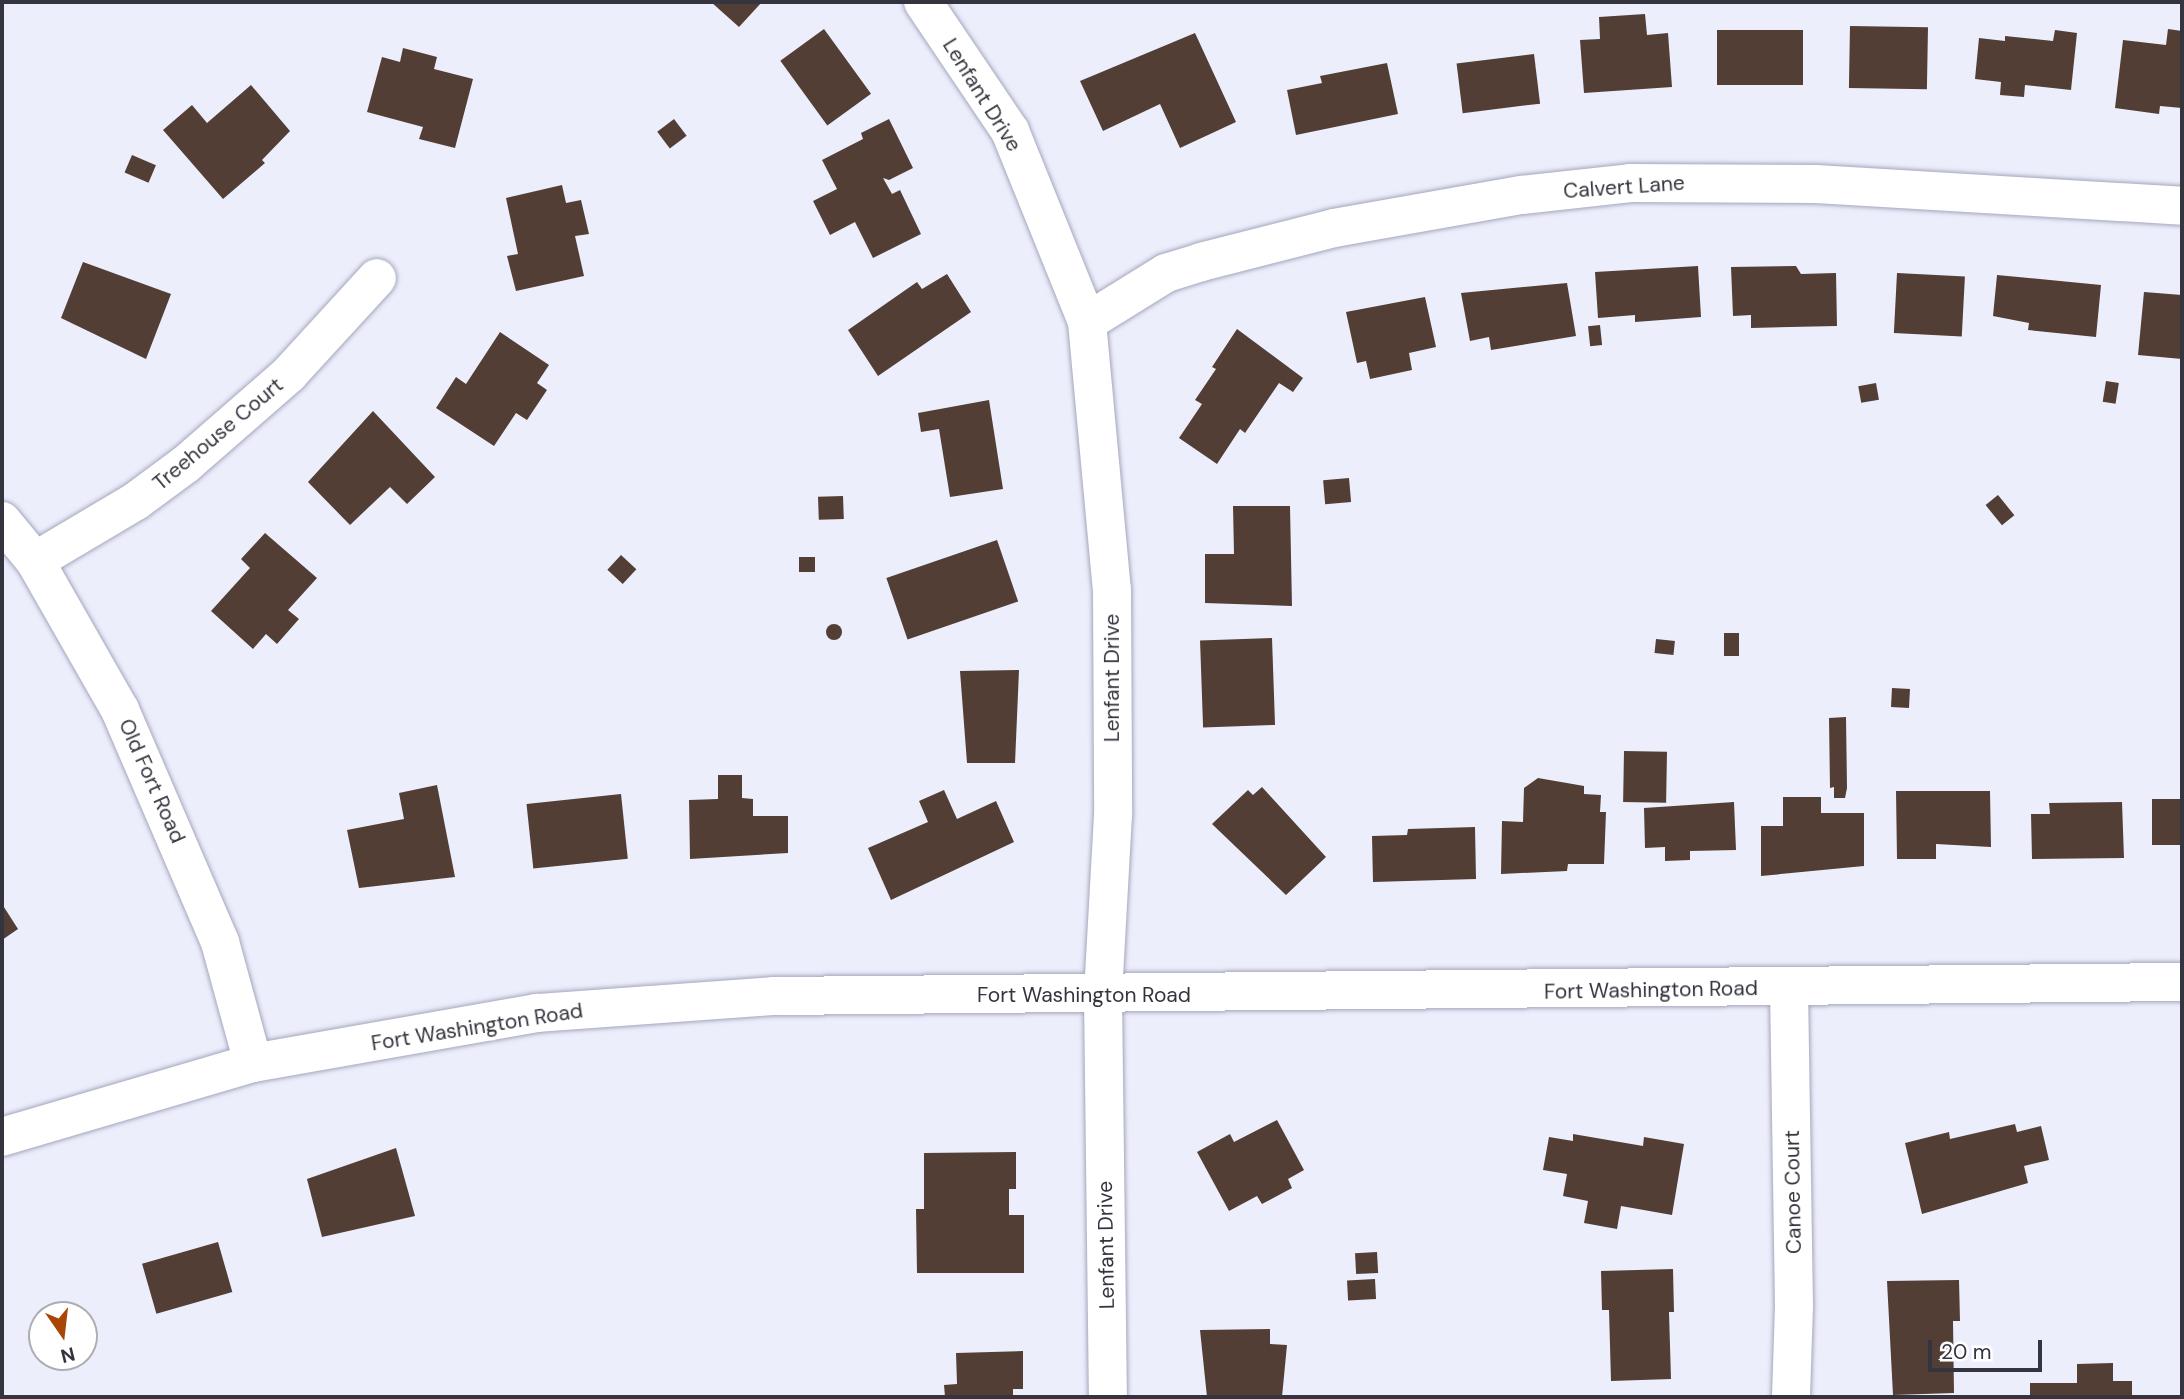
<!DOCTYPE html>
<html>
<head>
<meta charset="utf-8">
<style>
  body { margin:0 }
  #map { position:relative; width:2184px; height:1399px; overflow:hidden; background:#eceefc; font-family:"DM Sans",sans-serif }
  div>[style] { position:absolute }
  .building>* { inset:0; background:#523e35; transform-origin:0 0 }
  .round { border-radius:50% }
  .roads { filter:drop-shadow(0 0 2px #a4a7bc) drop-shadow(0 0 2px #a4a7bc) }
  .minor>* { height:38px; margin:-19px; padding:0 19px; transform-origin:19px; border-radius:19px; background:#fff }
  .major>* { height:38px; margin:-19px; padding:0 19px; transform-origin:19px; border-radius:19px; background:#fff }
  span { translate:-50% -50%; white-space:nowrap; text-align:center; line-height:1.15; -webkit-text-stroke:7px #fff; paint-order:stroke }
  .street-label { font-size:21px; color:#33343d }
  .frame { position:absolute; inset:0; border:4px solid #33343d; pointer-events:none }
  .north { position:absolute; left:28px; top:1301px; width:70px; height:70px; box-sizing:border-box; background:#fff; border:2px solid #adaeb1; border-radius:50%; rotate:166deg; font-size:19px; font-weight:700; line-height:28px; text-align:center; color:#33343d }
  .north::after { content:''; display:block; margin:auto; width:24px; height:32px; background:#a84605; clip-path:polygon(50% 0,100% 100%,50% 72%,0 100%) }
  .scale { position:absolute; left:1928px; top:1340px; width:114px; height:32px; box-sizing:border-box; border:4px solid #33343d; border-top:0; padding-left:9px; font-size:21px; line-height:24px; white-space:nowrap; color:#33343d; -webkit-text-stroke:5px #fff; paint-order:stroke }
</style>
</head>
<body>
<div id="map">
  <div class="building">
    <i style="clip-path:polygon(711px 2px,762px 2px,739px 27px)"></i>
    <i style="clip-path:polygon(1645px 14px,1647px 35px,1668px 33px,1672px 87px,1584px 93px,1580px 40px,1600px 39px,1599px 17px)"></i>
    <i style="left:1850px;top:26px;width:78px;height:62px;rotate:1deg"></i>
    <i style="left:824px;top:29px;width:80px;height:54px;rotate:54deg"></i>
    <i style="clip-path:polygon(2168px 29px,2182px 31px,2182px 108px,2160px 106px,2159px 114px,2115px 108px,2123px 40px,2166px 45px)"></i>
    <i style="left:1717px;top:30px;width:86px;height:55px"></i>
    <i style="clip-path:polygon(2055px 30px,2077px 33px,2071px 90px,2025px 85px,2024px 97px,2000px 95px,2001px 82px,1975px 79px,1979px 38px,2005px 41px,2005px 36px,2053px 41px)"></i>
    <i style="clip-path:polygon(1195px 33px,1236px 122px,1180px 148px,1160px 104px,1103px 131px,1080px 81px)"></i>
    <i style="clip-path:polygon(403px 48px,437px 57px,434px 69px,473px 79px,455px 148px,419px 139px,423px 127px,367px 112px,382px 57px,400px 62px)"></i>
    <i style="left:1534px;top:54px;width:50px;height:78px;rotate:83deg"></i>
    <i style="clip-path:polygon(1387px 63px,1398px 114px,1296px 135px,1287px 90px,1322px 83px,1320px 76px)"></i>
    <i style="clip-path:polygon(251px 85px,290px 131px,262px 160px,265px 163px,223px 199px,163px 130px,192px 105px,207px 123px)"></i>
    <i style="left:674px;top:119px;width:21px;height:21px;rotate:53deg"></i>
    <i style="clip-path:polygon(889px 119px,913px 168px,889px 180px,883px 178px,892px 194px,900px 190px,921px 234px,873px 258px,855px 222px,830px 235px,813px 201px,837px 189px,822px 160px,863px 139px,861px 133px)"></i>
    <i style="left:132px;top:155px;width:26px;height:19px;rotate:23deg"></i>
    <i style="clip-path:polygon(562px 185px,566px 203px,581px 200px,589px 234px,575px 236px,584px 276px,516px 291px,507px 256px,518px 254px,506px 198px)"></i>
    <i style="clip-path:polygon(83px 262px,171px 294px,146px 359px,61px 318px)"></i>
    <i style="clip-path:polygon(1698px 266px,1701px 317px,1635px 322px,1635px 315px,1598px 318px,1595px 272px)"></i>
    <i style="clip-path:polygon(1796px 266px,1801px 274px,1836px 273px,1837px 326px,1751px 328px,1751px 315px,1733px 316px,1731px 267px)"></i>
    <i style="left:1897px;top:273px;width:68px;height:60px;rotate:3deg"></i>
    <i style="clip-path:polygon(947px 274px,971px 312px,878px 376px,848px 330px,917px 282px,922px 289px)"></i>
    <i style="clip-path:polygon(1997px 275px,2101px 285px,2096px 337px,2028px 330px,2029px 323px,1993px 316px)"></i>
    <i style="clip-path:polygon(1567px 283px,1576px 336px,1491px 350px,1489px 337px,1470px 341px,1461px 293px)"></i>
    <i style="clip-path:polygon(2144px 292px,2182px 295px,2182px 359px,2138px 355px)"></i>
    <i style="clip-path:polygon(1425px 297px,1436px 347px,1409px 353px,1412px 370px,1370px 379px,1366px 361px,1357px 363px,1346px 312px)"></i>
    <i style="left:1600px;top:325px;width:20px;height:12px;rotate:84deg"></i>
    <i style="clip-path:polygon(1237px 329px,1303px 378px,1293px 392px,1279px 383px,1245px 433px,1240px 429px,1217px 464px,1179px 438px,1202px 404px,1195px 400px,1216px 369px,1212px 367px)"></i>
    <i style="clip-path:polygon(500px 332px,549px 365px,537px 383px,547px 390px,527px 420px,516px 413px,494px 446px,436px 408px,456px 377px,466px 384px)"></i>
    <i style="left:2106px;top:381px;width:13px;height:21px;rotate:9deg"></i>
    <i style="left:1876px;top:383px;width:17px;height:18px;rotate:80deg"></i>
    <i style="clip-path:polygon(989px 400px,1003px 489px,950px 497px,939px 429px,921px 432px,918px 413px)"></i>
    <i style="clip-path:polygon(373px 411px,435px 477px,407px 504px,390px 487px,350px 525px,308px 482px)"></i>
    <i style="left:1349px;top:478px;width:24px;height:26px;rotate:85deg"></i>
    <i style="left:1998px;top:495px;width:26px;height:16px;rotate:51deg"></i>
    <i style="left:843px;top:496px;width:23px;height:25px;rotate:88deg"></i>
    <i style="clip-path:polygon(1233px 506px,1290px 506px,1292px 606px,1205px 603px,1205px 554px,1234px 554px)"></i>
    <i style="clip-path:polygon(265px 533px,317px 578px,288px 610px,299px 619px,277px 644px,266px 634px,253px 649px,211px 611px,250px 568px,241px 559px)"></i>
    <i style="left:997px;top:540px;width:65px;height:117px;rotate:71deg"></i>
    <i style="left:621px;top:555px;width:21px;height:20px;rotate:43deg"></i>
    <i style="left:799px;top:557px;width:16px;height:15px"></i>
    <i class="round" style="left:826px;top:624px;width:16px;height:16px"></i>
    <i style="left:1724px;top:633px;width:15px;height:23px"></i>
    <i style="left:1272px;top:638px;width:87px;height:72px;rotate:88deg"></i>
    <i style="left:1656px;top:639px;width:19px;height:14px;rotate:6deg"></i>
    <i style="clip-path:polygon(1019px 670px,1015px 763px,967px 763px,960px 671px)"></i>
    <i style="left:1892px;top:688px;width:18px;height:19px;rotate:3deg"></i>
    <i style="clip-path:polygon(1846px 717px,1847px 788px,1845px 798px,1834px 798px,1834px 787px,1830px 788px,1829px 718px)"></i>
    <i style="left:1624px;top:751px;width:43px;height:51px;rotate:1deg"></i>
    <i style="clip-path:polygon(718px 775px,742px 775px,742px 798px,753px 799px,753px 816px,788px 816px,788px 853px,690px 859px,689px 800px,718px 799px)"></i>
    <i style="clip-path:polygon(1538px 778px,1584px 786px,1584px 794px,1601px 795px,1600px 812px,1606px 812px,1604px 864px,1568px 864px,1567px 871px,1501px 874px,1502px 821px,1523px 822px,1524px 788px)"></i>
    <i style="clip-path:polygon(437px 785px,455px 877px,359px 888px,347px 830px,404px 819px,399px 793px)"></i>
    <i style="clip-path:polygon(1262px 787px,1326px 857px,1286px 895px,1212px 824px,1248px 790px,1253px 795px)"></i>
    <i style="clip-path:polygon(944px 790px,957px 819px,996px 801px,1014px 842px,891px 900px,868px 848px,928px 822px,919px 801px)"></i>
    <i style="clip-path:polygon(1896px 791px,1990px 791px,1991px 847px,1936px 844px,1936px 859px,1897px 859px)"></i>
    <i style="left:621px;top:794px;width:65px;height:95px;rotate:84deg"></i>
    <i style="clip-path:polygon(1783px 797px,1821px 797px,1821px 813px,1864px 813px,1864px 866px,1761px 876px,1761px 826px,1783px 826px)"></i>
    <i style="left:2182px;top:799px;width:46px;height:30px;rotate:90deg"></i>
    <i style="clip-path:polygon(1734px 802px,1736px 850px,1690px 851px,1690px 860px,1665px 861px,1665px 847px,1645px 848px,1644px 808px)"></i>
    <i style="clip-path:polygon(2122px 802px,2124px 858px,2032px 859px,2031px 814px,2050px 814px,2049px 803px)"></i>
    <i style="clip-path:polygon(1475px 827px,1476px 879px,1373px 882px,1372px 836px,1407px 835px,1408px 829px)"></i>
    <i style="clip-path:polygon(2px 904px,18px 929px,2px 940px)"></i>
    <i style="clip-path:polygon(1277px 1120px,1304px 1170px,1288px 1179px,1292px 1188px,1262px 1204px,1257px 1196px,1229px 1211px,1197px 1152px,1230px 1134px,1234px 1142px)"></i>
    <i style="clip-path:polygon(2015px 1124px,2017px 1132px,2041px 1126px,2049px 1160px,2024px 1166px,2028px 1183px,1922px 1214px,1905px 1143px,1949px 1132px,1950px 1139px)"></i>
    <i style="clip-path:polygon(1573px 1134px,1643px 1146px,1644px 1137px,1684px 1144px,1672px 1215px,1621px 1206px,1617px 1229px,1584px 1223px,1588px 1201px,1563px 1196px,1567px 1174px,1543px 1170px,1549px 1137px,1573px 1141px)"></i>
    <i style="clip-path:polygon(396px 1148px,415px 1216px,322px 1237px,307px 1179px)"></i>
    <i style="clip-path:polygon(1016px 1152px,1016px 1189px,1009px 1189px,1009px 1215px,1024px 1215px,1024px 1273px,917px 1273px,916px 1209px,924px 1209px,924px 1153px)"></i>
    <i style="left:218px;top:1242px;width:52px;height:79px;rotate:74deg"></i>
    <i style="left:1377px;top:1252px;width:21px;height:22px;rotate:87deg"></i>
    <i style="clip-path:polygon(1673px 1269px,1674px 1312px,1669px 1312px,1671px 1379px,1611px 1381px,1609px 1310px,1602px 1310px,1601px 1271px)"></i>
    <i style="left:1375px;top:1279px;width:20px;height:28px;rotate:87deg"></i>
    <i style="clip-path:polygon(1959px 1280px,1960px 1321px,1953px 1321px,1954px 1393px,1893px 1395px,1887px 1281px)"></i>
    <i style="clip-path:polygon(1270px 1329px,1270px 1344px,1287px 1345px,1282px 1397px,1207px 1397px,1200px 1330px)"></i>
    <i style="clip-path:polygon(1023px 1351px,1023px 1389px,1013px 1389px,1013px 1397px,945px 1397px,944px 1385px,957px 1384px,956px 1353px)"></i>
    <i style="clip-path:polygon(2113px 1363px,2113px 1381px,2132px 1381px,2132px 1397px,2030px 1397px,2030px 1383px,2077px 1383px,2077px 1364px)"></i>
  </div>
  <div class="roads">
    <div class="minor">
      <i style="left:923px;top:2px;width:156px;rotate:56deg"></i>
      <i style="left:1010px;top:131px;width:206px;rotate:68deg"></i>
      <i style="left:1087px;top:322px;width:268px;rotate:84.7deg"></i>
      <i style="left:1112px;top:589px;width:226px;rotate:89.7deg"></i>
      <i style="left:1113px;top:815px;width:181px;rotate:93.2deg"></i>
      <i style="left:1103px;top:996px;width:401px;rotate:89.3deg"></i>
      <i style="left:1087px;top:322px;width:93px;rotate:-31.8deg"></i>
      <i style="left:1166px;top:273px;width:37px;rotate:-17deg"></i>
      <i style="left:1201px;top:262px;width:137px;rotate:-14.3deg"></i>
      <i style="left:1334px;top:228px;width:191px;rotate:-10deg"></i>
      <i style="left:1522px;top:195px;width:109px;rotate:-6.3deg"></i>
      <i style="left:1630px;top:183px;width:186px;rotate:0.3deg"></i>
      <i style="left:1816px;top:184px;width:367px;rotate:3.4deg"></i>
      <i style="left:35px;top:561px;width:117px;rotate:-30.7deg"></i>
      <i style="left:136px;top:501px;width:62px;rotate:-36.5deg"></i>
      <i style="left:186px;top:464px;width:137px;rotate:-41.1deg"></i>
      <i style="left:289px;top:374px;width:130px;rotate:-47.5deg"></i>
      <i style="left:1789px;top:988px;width:318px;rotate:89.1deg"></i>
      <i style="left:1794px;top:1306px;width:91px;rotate:91.9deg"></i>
      <i style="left:253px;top:1063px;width:288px;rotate:-10deg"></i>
      <i style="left:537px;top:1013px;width:238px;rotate:-4.1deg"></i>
      <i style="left:774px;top:996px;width:1408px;rotate:-0.57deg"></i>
    </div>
    <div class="major">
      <i style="left:2px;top:521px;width:52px;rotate:50.5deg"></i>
      <i style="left:35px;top:561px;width:172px;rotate:60.3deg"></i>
      <i style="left:120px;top:710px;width:253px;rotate:66.7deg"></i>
      <i style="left:220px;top:942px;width:125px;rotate:74.7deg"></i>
      <i style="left:253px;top:1063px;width:262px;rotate:163.6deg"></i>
    </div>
  </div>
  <div class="street-label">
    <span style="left:982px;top:95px;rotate:58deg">Lenfant Drive</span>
    <span style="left:1624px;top:187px;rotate:-4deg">Calvert Lane</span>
    <span style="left:218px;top:434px;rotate:-40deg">Treehouse Court</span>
    <span style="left:1112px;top:678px;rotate:-90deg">Lenfant Drive</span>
    <span style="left:152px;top:781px;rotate:66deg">Old Fort Road</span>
    <span style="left:1651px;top:990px;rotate:-1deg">Fort Washington Road</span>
    <span style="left:1084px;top:995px">Fort Washington Road</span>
    <span style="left:477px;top:1027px;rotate:-9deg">Fort Washington Road</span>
    <span style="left:1793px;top:1192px;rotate:-91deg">Canoe Court</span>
    <span style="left:1106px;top:1245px;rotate:-91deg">Lenfant Drive</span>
  </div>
  <div class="frame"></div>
  <div class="north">N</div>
  <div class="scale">20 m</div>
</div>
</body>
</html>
